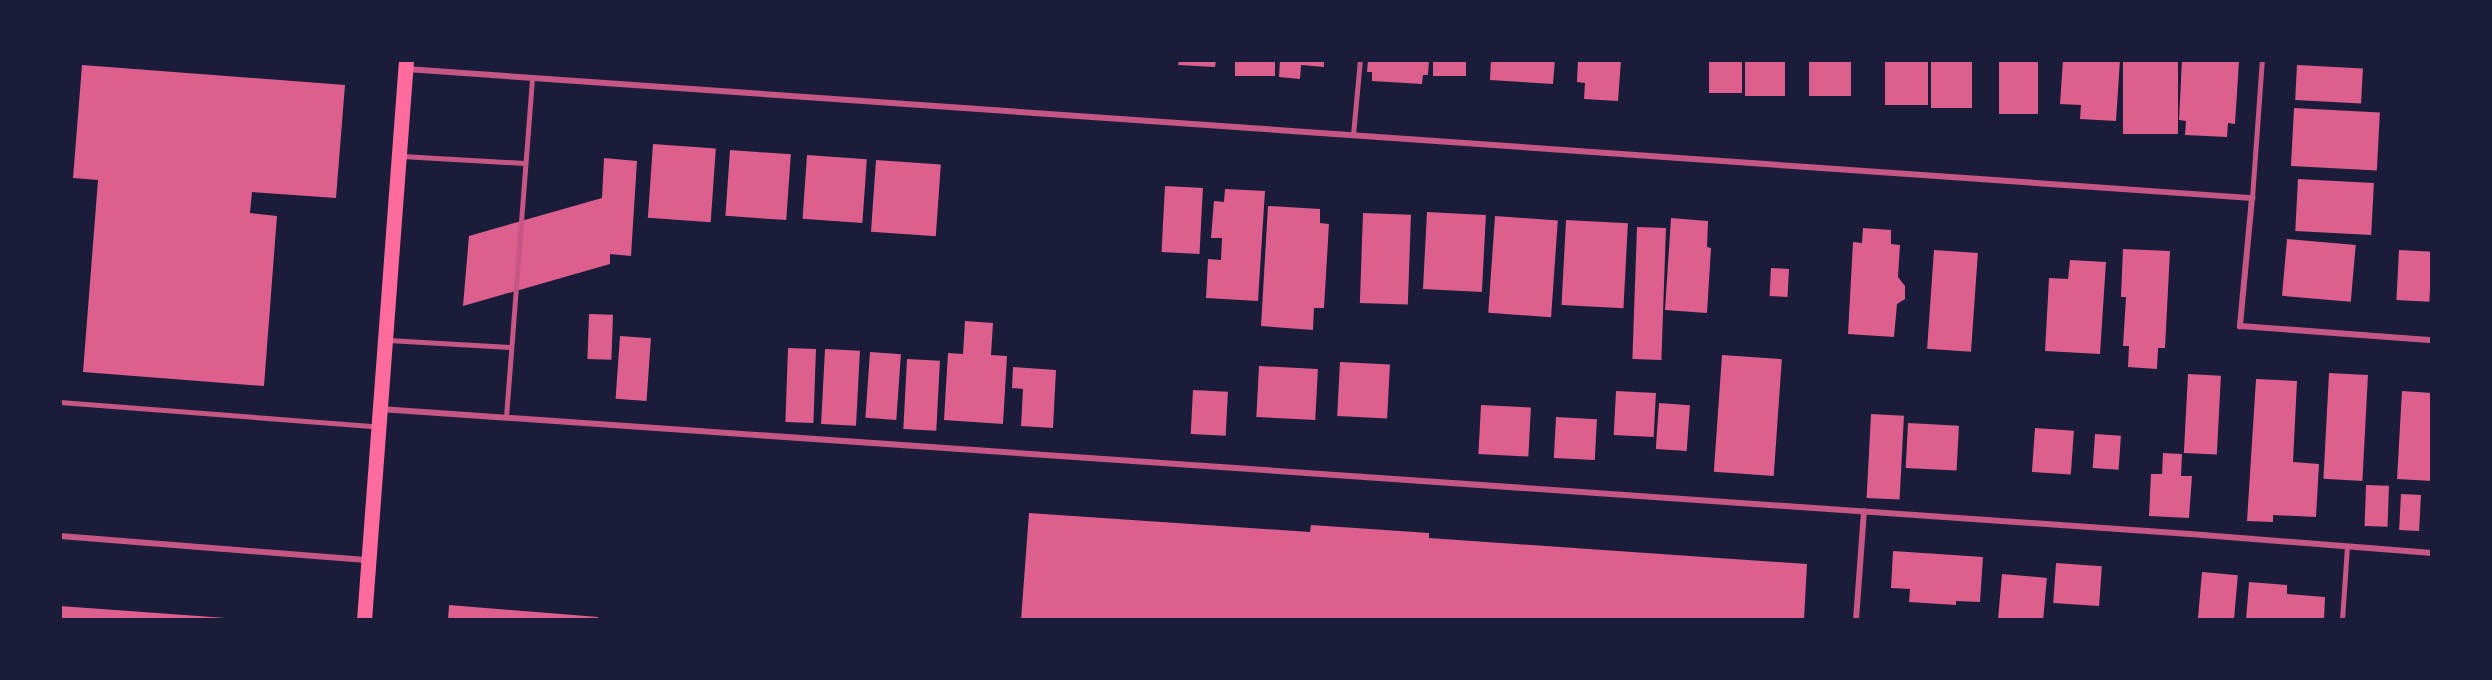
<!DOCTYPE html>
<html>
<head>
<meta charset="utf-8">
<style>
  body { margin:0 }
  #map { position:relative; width:2492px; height:680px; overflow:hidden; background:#1b1b3a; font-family:Montserrat,sans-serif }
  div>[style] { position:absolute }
  .building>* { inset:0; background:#dd5f8e; transform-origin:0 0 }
  .service>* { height:4.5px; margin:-2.25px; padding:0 2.25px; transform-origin:2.25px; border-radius:2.25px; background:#c65784 }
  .minor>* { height:6px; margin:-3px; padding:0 3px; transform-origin:3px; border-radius:3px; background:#c65784 }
  .primary>* { height:15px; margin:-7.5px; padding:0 7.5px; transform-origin:7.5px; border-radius:7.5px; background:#ff6b9d }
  span { translate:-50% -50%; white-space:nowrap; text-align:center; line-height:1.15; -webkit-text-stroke:4.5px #1b1b3a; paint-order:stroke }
  .frame { position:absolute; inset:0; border:62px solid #1b1b3a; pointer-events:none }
</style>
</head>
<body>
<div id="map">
  <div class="building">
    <i style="clip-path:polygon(1179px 60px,1216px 60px,1215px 67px,1178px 65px)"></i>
    <i style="left:1235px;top:60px;width:40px;height:16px"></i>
    <i style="clip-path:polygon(1280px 60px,1324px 60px,1324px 67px,1301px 65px,1300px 79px,1279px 77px)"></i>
    <i style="clip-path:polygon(1368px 60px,1429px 60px,1428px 75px,1423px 75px,1422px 84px,1372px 81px,1372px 72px,1367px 72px)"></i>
    <i style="left:1433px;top:60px;width:33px;height:16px"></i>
    <i style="clip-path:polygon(1491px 60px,1555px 60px,1553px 84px,1490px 80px)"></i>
    <i style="clip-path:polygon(1578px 60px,1621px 60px,1618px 101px,1584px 99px,1585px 83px,1577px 82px)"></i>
    <i style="left:1709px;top:60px;width:33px;height:33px"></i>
    <i style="left:1745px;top:60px;width:40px;height:36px"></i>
    <i style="left:1809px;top:60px;width:42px;height:36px"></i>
    <i style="left:1885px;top:60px;width:43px;height:45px"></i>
    <i style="left:1931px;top:60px;width:41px;height:48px"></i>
    <i style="left:1999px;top:60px;width:39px;height:54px"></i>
    <i style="clip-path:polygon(2063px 60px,2120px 60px,2116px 121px,2080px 119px,2081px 105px,2060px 104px)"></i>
    <i style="left:2123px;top:60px;width:55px;height:74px"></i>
    <i style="clip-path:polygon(2182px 60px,2239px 61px,2235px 124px,2228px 123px,2227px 137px,2185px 135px,2186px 121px,2179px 120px)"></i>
    <i style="clip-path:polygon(82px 65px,345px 85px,336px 198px,252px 192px,250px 213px,277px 216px,264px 386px,83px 372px,98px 180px,73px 178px)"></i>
    <i style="left:2297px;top:65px;width:66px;height:35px;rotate:3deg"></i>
    <i style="left:2294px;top:108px;width:86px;height:58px;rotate:3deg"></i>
    <i style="left:653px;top:144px;width:63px;height:74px;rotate:4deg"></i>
    <i style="left:730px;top:150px;width:61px;height:66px;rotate:4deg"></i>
    <i style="left:807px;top:155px;width:60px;height:64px;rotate:4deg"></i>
    <i style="clip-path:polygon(604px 158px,637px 161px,631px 256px,610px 254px,610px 264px,463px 306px,469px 236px,602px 198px)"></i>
    <i style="left:876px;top:160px;width:65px;height:72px;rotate:4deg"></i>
    <i style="left:2298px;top:179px;width:76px;height:52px;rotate:3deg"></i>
    <i style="left:1165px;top:186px;width:38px;height:66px;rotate:3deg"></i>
    <i style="clip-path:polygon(1225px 189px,1265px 191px,1258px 301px,1206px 298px,1208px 259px,1221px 260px,1222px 238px,1211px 238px,1214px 201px,1224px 202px)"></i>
    <i style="clip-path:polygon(1268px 206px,1320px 209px,1320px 223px,1329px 224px,1324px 308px,1314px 308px,1313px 330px,1261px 326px)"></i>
    <i style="left:1427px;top:212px;width:59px;height:77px;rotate:3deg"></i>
    <i style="left:1363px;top:213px;width:48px;height:90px;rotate:2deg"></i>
    <i style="left:1495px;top:216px;width:63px;height:97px;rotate:4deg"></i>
    <i style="clip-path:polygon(1671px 218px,1708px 221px,1707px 247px,1711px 248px,1707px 313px,1665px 310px)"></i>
    <i style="left:1566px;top:220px;width:62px;height:85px;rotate:3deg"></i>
    <i style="left:1637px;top:227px;width:29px;height:132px;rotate:2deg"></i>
    <i style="clip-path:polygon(1863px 228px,1891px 230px,1891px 244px,1900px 245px,1898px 277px,1905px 286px,1905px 299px,1897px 304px,1894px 337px,1848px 334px,1853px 242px,1862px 243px)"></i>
    <i style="left:2287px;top:239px;width:69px;height:57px;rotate:5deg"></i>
    <i style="clip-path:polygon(2123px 249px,2170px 251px,2165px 348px,2158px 348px,2157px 369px,2128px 367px,2129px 346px,2123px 346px,2126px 297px,2121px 297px)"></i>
    <i style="left:1934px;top:250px;width:44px;height:99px;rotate:4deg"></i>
    <i style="left:2399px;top:250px;width:33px;height:50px;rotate:3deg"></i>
    <i style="clip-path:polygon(2070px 260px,2106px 262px,2100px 354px,2045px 351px,2049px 278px,2068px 279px)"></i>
    <i style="left:1771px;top:268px;width:18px;height:28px;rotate:3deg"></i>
    <i style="left:589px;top:314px;width:24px;height:45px;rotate:2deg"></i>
    <i style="clip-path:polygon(965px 321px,993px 323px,991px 355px,1007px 356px,1003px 424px,944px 420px,948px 353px,963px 354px)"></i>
    <i style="left:620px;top:336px;width:31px;height:63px;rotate:4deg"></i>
    <i style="left:788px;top:348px;width:28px;height:74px;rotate:2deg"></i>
    <i style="left:825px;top:349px;width:35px;height:75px;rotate:3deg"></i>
    <i style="left:870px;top:352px;width:31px;height:66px;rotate:4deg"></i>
    <i style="left:1722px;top:355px;width:60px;height:117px;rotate:4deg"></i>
    <i style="left:907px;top:359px;width:33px;height:70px;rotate:3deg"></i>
    <i style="left:1340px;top:362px;width:50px;height:54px;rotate:3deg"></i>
    <i style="left:1259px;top:366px;width:59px;height:51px;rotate:3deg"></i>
    <i style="clip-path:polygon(1013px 367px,1056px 370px,1053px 428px,1021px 426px,1023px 389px,1012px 388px)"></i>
    <i style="left:2329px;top:373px;width:39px;height:106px;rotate:3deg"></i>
    <i style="left:2188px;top:374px;width:33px;height:79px;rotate:3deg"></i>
    <i style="clip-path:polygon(2256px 379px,2297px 381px,2293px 462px,2319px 464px,2316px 517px,2273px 515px,2273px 522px,2247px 521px)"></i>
    <i style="left:1193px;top:390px;width:35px;height:44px;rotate:3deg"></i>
    <i style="left:1616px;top:391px;width:40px;height:44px;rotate:3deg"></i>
    <i style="clip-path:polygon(2402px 391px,2432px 393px,2432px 481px,2397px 479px)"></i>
    <i style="left:1659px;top:403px;width:31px;height:46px;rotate:4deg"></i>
    <i style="left:1481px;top:405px;width:50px;height:49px;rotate:3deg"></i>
    <i style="left:1871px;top:414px;width:33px;height:84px;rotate:3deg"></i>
    <i style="left:1556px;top:417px;width:41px;height:41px;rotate:3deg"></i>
    <i style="left:1908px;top:423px;width:51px;height:45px;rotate:3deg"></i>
    <i style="left:2035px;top:428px;width:39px;height:44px;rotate:4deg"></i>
    <i style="left:2095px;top:434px;width:26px;height:34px;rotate:4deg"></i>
    <i style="clip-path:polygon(2163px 453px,2182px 454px,2181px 476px,2192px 476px,2189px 518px,2149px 516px,2151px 474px,2162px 474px)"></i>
    <i style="left:2366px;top:485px;width:23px;height:41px;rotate:2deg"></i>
    <i style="left:2401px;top:494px;width:20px;height:36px;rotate:3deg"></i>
    <i style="clip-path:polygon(1029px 513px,1310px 532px,1311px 525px,1429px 533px,1429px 538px,1807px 564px,1804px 620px,1021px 620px)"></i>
    <i style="clip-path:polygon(1893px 551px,1983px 557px,1980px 602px,1956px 601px,1956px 605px,1909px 602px,1910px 589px,1891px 588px)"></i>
    <i style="left:2056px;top:563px;width:46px;height:40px;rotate:4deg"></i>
    <i style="left:2202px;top:572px;width:36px;height:48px;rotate:5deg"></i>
    <i style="left:2002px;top:574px;width:45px;height:46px;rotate:5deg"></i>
    <i style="clip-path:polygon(2249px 582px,2287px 585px,2287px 594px,2325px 597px,2324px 620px,2246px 620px)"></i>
    <i style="clip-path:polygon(449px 605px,598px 617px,597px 620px,448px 620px)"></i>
    <i style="clip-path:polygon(60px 606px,226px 618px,226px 620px,60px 620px)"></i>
  </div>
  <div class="service">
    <i style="left:1353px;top:135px;width:75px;rotate:-84.7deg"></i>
    <i style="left:402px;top:156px;width:123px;rotate:3.3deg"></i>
    <i style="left:2252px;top:198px;width:138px;rotate:-85.9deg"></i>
    <i style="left:388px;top:340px;width:123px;rotate:3.3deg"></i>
    <i style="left:60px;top:402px;width:315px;rotate:4.4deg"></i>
    <i style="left:506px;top:417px;width:340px;rotate:-85.6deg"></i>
    <i style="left:2342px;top:620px;width:73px;rotate:-86.1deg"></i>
  </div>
  <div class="minor">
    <i style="left:406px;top:69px;width:1851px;rotate:4deg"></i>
    <i style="left:2252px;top:198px;width:129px;rotate:95.4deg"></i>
    <i style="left:2240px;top:326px;width:193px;rotate:4.2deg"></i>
    <i style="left:380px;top:409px;width:1814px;rotate:3.95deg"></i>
    <i style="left:2190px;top:534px;width:243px;rotate:4.5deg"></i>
    <i style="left:60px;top:536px;width:307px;rotate:4.5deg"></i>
    <i style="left:1856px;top:620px;width:109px;rotate:-85.8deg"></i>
  </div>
  <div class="primary">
    <i style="left:364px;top:620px;width:562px;rotate:-85.71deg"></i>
  </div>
  <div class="frame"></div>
</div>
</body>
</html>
